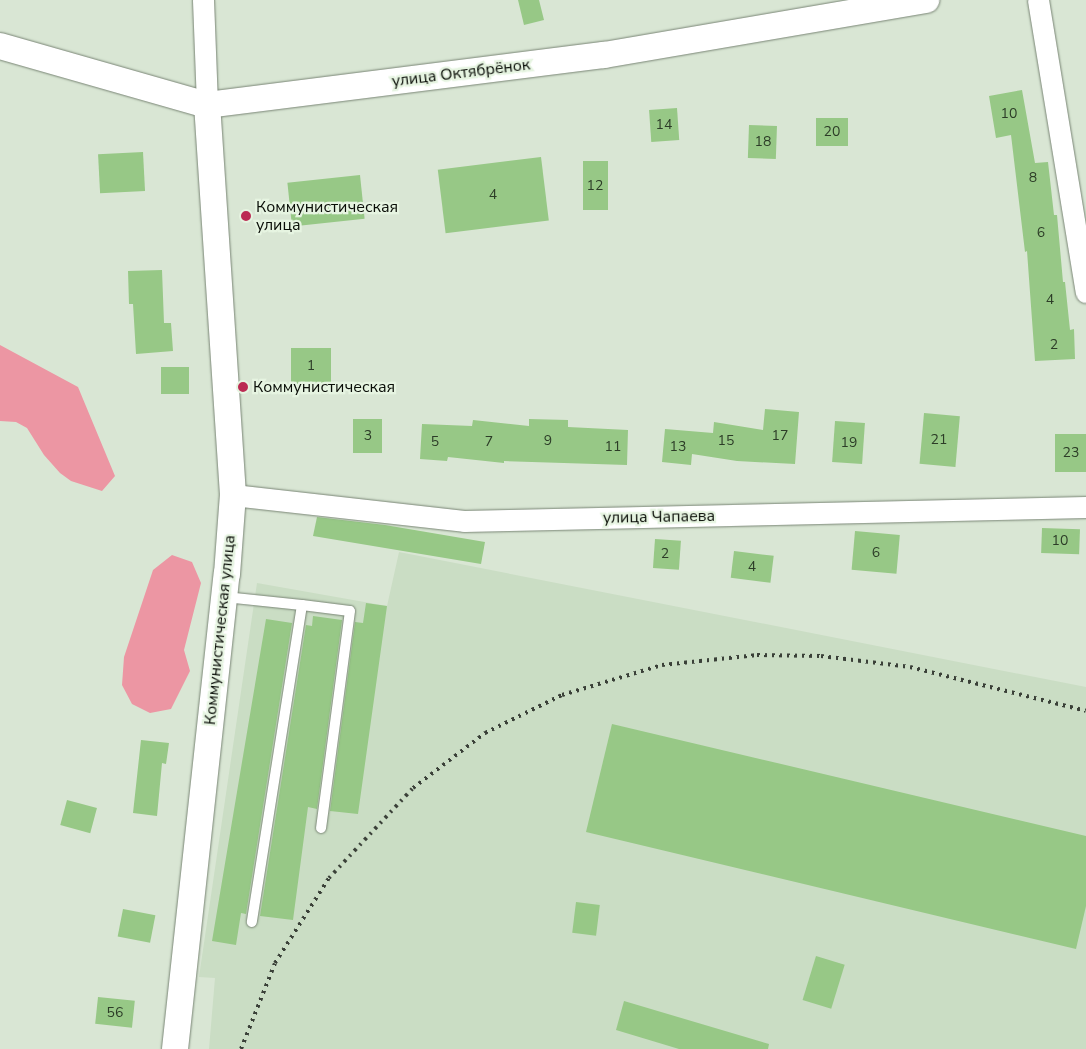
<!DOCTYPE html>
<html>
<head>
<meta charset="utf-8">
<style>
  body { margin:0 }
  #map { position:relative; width:1086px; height:1049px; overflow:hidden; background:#d9e6d4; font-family:"Nunito Sans",sans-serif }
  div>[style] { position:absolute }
  .built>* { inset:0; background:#caddc4 }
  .forest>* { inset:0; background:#ec96a3 }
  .building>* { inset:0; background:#97c886; transform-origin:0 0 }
  .roads { filter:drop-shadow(0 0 1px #798575) drop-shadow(0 0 1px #798575) }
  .service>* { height:10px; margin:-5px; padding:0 5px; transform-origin:5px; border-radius:5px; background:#fff }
  .minor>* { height:21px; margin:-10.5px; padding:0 10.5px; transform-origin:10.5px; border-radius:10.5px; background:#fff }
  .tertiary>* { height:26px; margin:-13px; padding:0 13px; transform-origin:13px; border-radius:13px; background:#fff }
  .rail>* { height:4px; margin-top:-2px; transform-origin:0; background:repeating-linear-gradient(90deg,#3a4038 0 2.5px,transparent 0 7.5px) }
  .dots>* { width:14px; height:14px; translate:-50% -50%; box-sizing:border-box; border:2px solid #e6f4e1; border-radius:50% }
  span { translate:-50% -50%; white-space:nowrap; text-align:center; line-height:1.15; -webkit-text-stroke:4.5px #e6f4e1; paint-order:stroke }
  .number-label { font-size:14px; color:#2c3c27 }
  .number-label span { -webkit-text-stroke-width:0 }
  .street-label { font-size:16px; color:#090d07 }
  .poi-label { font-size:16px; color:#090d07 }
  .left { translate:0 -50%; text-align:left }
</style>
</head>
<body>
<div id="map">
  <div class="built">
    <i style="clip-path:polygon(399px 552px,1086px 687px,1086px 1049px,209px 1049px,215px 978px,199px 977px,257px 583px,387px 606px)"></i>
  </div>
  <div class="forest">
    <i style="clip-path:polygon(0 345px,78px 387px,115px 476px,102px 491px,71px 481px,60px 473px,44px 455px,27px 428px,16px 422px,0 421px)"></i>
    <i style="clip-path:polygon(172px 555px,192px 562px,201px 583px,184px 650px,190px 671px,171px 709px,150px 713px,132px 704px,122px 685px,124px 657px,153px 570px)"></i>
  </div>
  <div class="building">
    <i style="clip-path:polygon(518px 0,539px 0,544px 20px,524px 25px)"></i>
    <i style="clip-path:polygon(1022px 90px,1035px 163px,1048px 162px,1054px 215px,1057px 215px,1063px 282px,1065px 282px,1070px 330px,1074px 329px,1075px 359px,1035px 361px,1027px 251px,1025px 252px,1011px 135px,996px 138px,989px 96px)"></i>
    <i style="left:677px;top:108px;width:32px;height:28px;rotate:86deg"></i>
    <i style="left:816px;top:118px;width:32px;height:28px"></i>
    <i style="left:749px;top:125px;width:28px;height:33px;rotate:2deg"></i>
    <i style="left:143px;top:152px;width:39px;height:45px;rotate:87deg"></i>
    <i style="left:541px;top:157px;width:64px;height:104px;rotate:83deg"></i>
    <i style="left:583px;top:161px;width:25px;height:49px"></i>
    <i style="left:360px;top:175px;width:44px;height:73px;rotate:84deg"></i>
    <i style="clip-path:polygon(162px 270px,164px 323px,171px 323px,173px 351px,136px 354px,133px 304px,129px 304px,128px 271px)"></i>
    <i style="left:291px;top:348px;width:40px;height:36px"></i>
    <i style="left:189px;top:367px;width:27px;height:28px;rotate:90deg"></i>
    <i style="clip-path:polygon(765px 409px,799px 412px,795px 464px,737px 461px,692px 454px,691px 465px,662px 462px,665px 429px,713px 433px,714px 422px,763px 430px)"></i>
    <i style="left:924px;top:413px;width:36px;height:51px;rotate:5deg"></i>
    <i style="left:353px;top:419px;width:29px;height:34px"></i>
    <i style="clip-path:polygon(529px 419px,568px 420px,568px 427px,628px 430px,627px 465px,504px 461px,504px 463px,448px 457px,447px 461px,420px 459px,422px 424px,472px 426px,473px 420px,529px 426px)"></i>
    <i style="left:835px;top:421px;width:30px;height:41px;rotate:4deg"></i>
    <i style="left:1086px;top:434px;width:38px;height:31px;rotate:90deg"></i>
    <i style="clip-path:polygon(317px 517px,385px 525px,485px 542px,481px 564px,313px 536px)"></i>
    <i style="left:1042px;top:528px;width:38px;height:25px;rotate:2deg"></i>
    <i style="left:855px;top:531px;width:45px;height:39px;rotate:5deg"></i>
    <i style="left:655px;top:539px;width:26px;height:29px;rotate:4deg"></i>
    <i style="left:734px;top:551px;width:40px;height:27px;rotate:7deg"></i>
    <i style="clip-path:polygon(366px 603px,387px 606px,358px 814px,330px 811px,355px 622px,363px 623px)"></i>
    <i style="clip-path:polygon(313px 616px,342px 620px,317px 809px,308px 807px,293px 920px,260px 916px,306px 625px,312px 626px)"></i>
    <i style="clip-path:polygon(266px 619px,292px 623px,246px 914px,241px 913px,236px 945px,212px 941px)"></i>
    <i style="clip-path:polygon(612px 724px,1086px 836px,1086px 906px,1076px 949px,586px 832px)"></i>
    <i style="clip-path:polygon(141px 740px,169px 743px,166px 764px,162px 763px,157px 816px,133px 813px)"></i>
    <i style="left:67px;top:800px;width:31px;height:26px;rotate:15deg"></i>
    <i style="left:576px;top:902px;width:24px;height:31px;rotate:7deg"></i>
    <i style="left:123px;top:909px;width:33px;height:28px;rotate:11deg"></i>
    <i style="left:816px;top:956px;width:30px;height:46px;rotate:17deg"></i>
    <i style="left:98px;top:997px;width:37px;height:27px;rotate:6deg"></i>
    <i style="clip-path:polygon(624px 1001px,769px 1044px,768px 1049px,679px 1049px,616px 1030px)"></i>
  </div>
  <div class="roads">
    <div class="service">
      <i style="left:225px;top:597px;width:77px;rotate:5.9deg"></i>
      <i style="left:302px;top:605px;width:321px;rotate:99deg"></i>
      <i style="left:302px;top:605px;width:48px;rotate:7.1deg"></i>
      <i style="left:350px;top:611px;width:219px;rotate:97.6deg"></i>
    </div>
    <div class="minor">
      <i style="left:203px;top:0;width:105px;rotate:87.8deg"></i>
      <i style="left:1038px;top:0;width:296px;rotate:80.7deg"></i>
      <i style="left:233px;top:495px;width:232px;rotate:6.4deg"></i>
      <i style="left:464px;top:521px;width:622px;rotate:-1.29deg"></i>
    </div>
    <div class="tertiary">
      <i style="left:0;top:46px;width:215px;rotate:15.9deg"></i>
      <i style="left:207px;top:105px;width:400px;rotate:-7.2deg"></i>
      <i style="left:604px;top:55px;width:327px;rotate:-9.7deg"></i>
      <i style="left:175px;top:1049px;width:478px;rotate:-83.8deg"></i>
      <i style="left:227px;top:574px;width:79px;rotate:-85.7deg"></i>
      <i style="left:233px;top:495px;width:391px;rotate:-93.8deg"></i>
    </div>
  </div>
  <div class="rail">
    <i style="left:241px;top:1049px;width:92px;rotate:-68.4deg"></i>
    <i style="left:275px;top:963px;width:101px;rotate:-57.6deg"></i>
    <i style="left:329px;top:878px;width:123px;rotate:-47deg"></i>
    <i style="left:413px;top:788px;width:91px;rotate:-37.4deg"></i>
    <i style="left:485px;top:733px;width:86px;rotate:-26.3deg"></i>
    <i style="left:562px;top:695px;width:104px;rotate:-16.7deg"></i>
    <i style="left:662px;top:665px;width:96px;rotate:-6deg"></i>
    <i style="left:757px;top:655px;width:64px;rotate:0.9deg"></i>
    <i style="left:821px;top:656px;width:90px;rotate:7deg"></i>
    <i style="left:910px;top:667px;width:181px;rotate:14deg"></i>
  </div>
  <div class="dots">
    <i style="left:246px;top:216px;background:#bb2b53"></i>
    <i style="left:243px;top:387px;background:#bb2b53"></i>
  </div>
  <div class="number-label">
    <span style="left:1009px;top:114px">10</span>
    <span style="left:664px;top:125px">14</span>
    <span style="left:832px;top:132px">20</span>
    <span style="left:763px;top:142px">18</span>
    <span style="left:1033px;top:178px">8</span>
    <span style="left:595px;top:186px">12</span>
    <span style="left:493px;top:195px">4</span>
    <span style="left:1041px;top:233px">6</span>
    <span style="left:1050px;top:300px">4</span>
    <span style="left:1054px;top:345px">2</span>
    <span style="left:311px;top:366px">1</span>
    <span style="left:368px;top:436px">3</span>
    <span style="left:780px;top:436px">17</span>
    <span style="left:939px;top:440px">21</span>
    <span style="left:548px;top:441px">9</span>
    <span style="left:726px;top:441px">15</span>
    <span style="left:435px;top:442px">5</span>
    <span style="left:489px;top:442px">7</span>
    <span style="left:849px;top:443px">19</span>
    <span style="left:613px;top:447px">11</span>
    <span style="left:678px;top:447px">13</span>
    <span style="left:1071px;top:453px">23</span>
    <span style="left:1060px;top:541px">10</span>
    <span style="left:876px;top:553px">6</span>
    <span style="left:665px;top:554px">2</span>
    <span style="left:752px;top:567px">4</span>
    <span style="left:115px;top:1013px">56</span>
  </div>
  <div class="street-label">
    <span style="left:461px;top:73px;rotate:-7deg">улица Октябрёнок</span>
    <span style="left:659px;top:517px;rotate:-1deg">улица Чапаева</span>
    <span style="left:220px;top:630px;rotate:-84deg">Коммунистическая улица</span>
  </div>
  <div class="poi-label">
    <span class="left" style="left:256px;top:216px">Коммунистическая<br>улица</span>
    <span class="left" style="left:253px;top:387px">Коммунистическая</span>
  </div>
</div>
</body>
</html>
